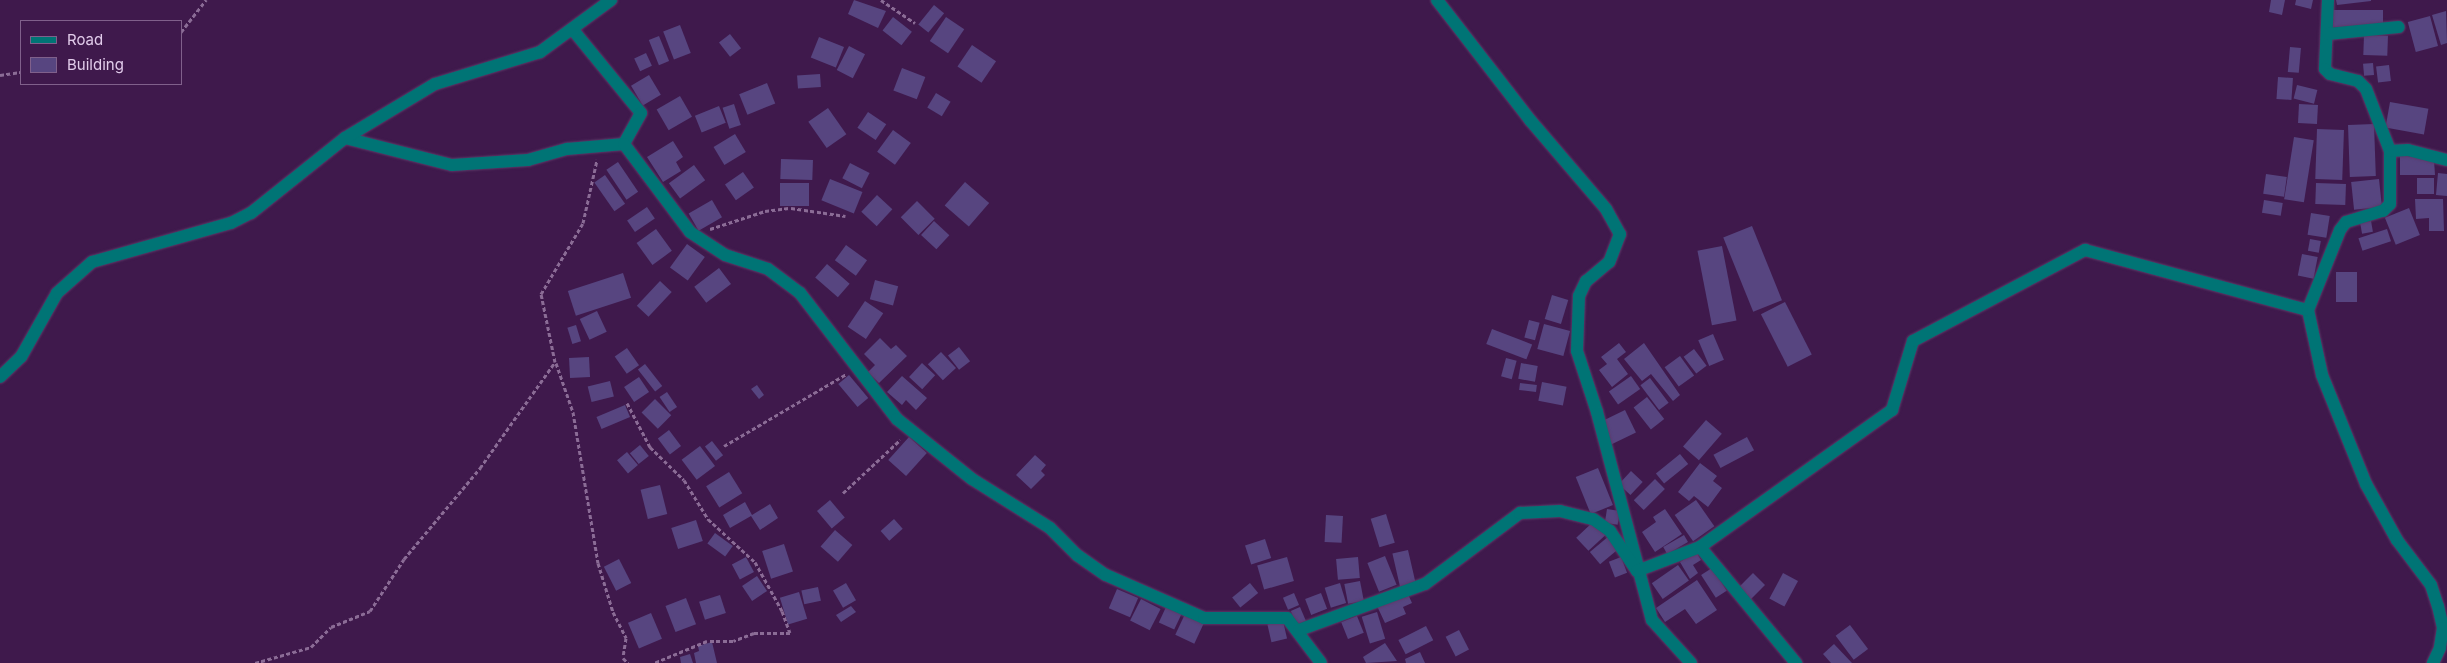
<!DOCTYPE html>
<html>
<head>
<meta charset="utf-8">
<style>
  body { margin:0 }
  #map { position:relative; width:2447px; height:663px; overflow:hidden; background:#3f194c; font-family:Inter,sans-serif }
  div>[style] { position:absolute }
  .building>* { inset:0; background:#574580; transform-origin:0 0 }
  .path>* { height:3px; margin-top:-1.5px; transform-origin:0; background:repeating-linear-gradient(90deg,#8b6c96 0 4px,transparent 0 6.5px) }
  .roads { filter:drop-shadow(0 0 1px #5c3968) drop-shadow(0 0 1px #5c3968) }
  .minor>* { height:12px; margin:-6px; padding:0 6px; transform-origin:6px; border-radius:6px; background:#007475 }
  span { translate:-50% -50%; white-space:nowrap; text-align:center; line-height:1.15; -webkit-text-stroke:5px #3f194c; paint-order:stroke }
  .legend { position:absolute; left:20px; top:20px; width:162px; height:65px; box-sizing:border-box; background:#3f194c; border:1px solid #80608b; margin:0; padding:6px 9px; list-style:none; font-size:15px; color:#e1cbea }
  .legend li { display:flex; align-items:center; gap:10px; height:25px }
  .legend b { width:25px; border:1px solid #80608b }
</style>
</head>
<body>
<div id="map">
  <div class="building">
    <i style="clip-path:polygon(854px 0,886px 11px,878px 28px,848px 14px)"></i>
    <i style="clip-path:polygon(2271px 0,2285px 0,2282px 15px,2269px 12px)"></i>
    <i style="clip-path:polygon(2296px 0,2313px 0,2311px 9px,2295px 5px)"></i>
    <i style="clip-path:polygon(2336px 0,2371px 0,2371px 1px,2337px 5px)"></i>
    <i style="left:934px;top:5px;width:13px;height:25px;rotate:39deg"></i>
    <i style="left:2333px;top:10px;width:50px;height:17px"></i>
    <i style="clip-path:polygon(2446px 11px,2447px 43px,2441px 45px,2432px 15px)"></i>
    <i style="left:2430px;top:16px;width:31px;height:23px;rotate:75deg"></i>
    <i style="left:893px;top:17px;width:24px;height:17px;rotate:38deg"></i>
    <i style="left:946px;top:17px;width:22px;height:29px;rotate:34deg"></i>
    <i style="left:680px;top:25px;width:30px;height:18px;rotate:69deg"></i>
    <i style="left:730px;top:34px;width:18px;height:14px;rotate:52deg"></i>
    <i style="left:2364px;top:35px;width:24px;height:20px;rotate:2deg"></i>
    <i style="left:659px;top:36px;width:27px;height:11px;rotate:68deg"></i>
    <i style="left:819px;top:37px;width:27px;height:22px;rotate:22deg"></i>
    <i style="left:972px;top:45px;width:29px;height:26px;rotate:34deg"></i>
    <i style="left:849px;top:46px;width:18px;height:27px;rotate:27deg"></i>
    <i style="left:2290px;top:47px;width:11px;height:25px;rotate:5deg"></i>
    <i style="left:646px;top:53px;width:14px;height:13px;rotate:65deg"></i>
    <i style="left:2373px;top:63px;width:12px;height:10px;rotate:85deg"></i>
    <i style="left:2389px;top:65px;width:16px;height:13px;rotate:83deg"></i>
    <i style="left:902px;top:68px;width:25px;height:24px;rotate:21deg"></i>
    <i style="left:820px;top:74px;width:13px;height:23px;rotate:86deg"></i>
    <i style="left:649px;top:75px;width:23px;height:21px;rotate:59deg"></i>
    <i style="left:2278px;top:77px;width:15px;height:22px;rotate:4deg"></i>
    <i style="left:767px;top:83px;width:22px;height:30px;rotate:68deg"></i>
    <i style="left:2297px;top:85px;width:21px;height:14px;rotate:14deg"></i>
    <i style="left:936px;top:93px;width:17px;height:17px;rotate:31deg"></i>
    <i style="left:680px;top:96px;width:24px;height:27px;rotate:60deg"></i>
    <i style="left:2390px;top:102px;width:39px;height:26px;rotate:10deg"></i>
    <i style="left:734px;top:104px;width:22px;height:12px;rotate:72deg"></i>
    <i style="left:2299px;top:104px;width:19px;height:19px;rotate:3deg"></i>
    <i style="left:719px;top:106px;width:18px;height:26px;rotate:68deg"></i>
    <i style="left:828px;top:108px;width:32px;height:24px;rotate:55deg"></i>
    <i style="left:868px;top:112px;width:22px;height:19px;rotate:34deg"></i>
    <i style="left:2374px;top:124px;width:52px;height:26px;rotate:88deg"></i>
    <i style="left:2317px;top:129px;width:27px;height:50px;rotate:2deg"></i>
    <i style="left:893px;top:130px;width:22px;height:27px;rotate:36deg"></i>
    <i style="left:735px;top:134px;width:21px;height:25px;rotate:59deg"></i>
    <i style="left:2294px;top:137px;width:20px;height:63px;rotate:9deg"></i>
    <i style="clip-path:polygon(673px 141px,683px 157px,676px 162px,681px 171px,663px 182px,647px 157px)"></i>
    <i style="clip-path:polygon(2400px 155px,2434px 160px,2435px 175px,2400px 175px)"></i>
    <i style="left:781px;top:159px;width:32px;height:20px;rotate:2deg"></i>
    <i style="left:618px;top:162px;width:36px;height:14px;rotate:56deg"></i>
    <i style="left:850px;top:163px;width:22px;height:17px;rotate:27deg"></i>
    <i style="left:694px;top:165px;width:19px;height:31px;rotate:54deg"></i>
    <i style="left:743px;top:172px;width:19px;height:22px;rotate:55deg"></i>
    <i style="clip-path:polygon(2438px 173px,2447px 174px,2447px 196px,2436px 195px)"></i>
    <i style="left:2266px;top:174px;width:21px;height:20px;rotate:8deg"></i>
    <i style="left:605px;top:175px;width:35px;height:13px;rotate:55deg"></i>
    <i style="left:2417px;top:178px;width:17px;height:16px"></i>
    <i style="left:830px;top:179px;width:35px;height:23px;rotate:22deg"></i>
    <i style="left:2379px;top:179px;width:28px;height:28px;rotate:84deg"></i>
    <i style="left:965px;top:182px;width:32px;height:31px;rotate:41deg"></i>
    <i style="left:780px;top:183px;width:29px;height:23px"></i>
    <i style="left:2316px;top:183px;width:30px;height:21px;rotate:2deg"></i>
    <i style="left:877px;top:195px;width:21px;height:23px;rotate:43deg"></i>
    <i style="clip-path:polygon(2415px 199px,2443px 199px,2444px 231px,2429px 231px,2429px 218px,2416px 219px)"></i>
    <i style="left:712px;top:200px;width:20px;height:27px;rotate:60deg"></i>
    <i style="left:2264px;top:200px;width:19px;height:13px;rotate:9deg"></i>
    <i style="left:917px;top:201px;width:25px;height:23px;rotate:45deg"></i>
    <i style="left:647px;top:207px;width:14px;height:24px;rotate:56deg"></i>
    <i style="left:2409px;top:208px;width:29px;height:26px;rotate:68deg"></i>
    <i style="left:2311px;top:213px;width:19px;height:22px;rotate:9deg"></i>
    <i style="left:934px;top:221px;width:21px;height:19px;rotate:43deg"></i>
    <i style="left:2371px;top:221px;width:11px;height:11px;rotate:80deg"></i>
    <i style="left:1752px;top:226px;width:80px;height:31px;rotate:68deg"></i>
    <i style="left:656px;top:229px;width:27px;height:24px;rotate:54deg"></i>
    <i style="left:2387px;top:229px;width:13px;height:30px;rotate:72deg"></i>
    <i style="left:2310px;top:239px;width:11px;height:12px;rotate:10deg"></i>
    <i style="left:687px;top:244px;width:22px;height:29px;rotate:36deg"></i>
    <i style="left:846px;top:245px;width:26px;height:19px;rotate:36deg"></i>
    <i style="left:1722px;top:246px;width:76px;height:25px;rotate:79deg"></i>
    <i style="left:2302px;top:254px;width:16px;height:22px;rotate:11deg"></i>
    <i style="left:827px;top:264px;width:30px;height:18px;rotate:41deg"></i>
    <i style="left:719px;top:268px;width:20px;height:31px;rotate:53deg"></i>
    <i style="left:2336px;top:272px;width:21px;height:30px"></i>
    <i style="left:623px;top:273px;width:26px;height:58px;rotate:72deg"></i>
    <i style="left:875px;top:280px;width:24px;height:20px;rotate:15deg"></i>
    <i style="left:660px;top:281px;width:16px;height:34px;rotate:43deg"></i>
    <i style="left:1552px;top:295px;width:17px;height:25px;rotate:17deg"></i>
    <i style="left:865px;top:301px;width:22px;height:31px;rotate:34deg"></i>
    <i style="left:1785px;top:302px;width:59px;height:27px;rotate:63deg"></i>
    <i style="left:597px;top:311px;width:23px;height:19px;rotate:65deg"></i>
    <i style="left:1529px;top:320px;width:11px;height:18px;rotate:15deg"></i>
    <i style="left:1544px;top:324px;width:27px;height:26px;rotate:15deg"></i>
    <i style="left:576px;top:325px;width:17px;height:9px;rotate:73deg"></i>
    <i style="left:1492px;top:329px;width:43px;height:16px;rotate:21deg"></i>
    <i style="left:1713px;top:334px;width:28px;height:16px;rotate:67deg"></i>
    <i style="clip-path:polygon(880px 338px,891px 349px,896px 345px,907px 356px,879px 383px,868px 372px,875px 365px,864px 354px)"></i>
    <i style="clip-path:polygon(1619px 343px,1626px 352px,1617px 359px,1628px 374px,1612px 387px,1599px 370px,1607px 364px,1601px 357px)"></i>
    <i style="clip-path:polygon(1644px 343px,1680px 395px,1673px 401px,1651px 374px,1642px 381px,1624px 359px)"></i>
    <i style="left:959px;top:347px;width:18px;height:14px;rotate:52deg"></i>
    <i style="left:627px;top:348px;width:21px;height:15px;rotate:55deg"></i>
    <i style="left:1694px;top:349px;width:21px;height:13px;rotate:53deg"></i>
    <i style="left:941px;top:352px;width:22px;height:18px;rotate:47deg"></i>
    <i style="left:1680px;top:356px;width:24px;height:19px;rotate:54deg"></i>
    <i style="left:589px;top:357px;width:20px;height:20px;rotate:87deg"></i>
    <i style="left:1506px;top:358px;width:11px;height:19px;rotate:15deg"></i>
    <i style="left:922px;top:363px;width:18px;height:19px;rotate:43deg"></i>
    <i style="left:1521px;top:363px;width:17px;height:16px;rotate:10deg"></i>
    <i style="left:645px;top:364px;width:28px;height:9px;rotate:52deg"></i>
    <i style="left:849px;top:375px;width:30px;height:14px;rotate:50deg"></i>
    <i style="clip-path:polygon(902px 376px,927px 398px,916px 410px,906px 400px,902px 405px,887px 392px)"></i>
    <i style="left:1631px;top:376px;width:16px;height:27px;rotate:55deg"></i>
    <i style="left:639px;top:377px;width:18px;height:18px;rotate:56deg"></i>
    <i style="left:1650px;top:378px;width:31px;height:12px;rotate:53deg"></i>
    <i style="left:610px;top:381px;width:16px;height:23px;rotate:76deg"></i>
    <i style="left:1542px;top:382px;width:25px;height:19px;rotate:11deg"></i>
    <i style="left:1520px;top:383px;width:17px;height:7px;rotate:7deg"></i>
    <i style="clip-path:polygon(757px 385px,764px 395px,759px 399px,751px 389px)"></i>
    <i style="left:667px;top:392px;width:18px;height:9px;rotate:56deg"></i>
    <i style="left:1647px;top:397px;width:28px;height:17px;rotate:52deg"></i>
    <i style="left:655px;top:399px;width:23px;height:19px;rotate:45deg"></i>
    <i style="left:625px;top:405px;width:13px;height:31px;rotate:67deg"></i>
    <i style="left:1625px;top:410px;width:25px;height:27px;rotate:64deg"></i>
    <i style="left:1706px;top:420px;width:21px;height:35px;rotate:41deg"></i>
    <i style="left:669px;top:430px;width:20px;height:14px;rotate:53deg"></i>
    <i style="left:909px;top:437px;width:24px;height:31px;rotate:42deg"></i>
    <i style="left:1747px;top:437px;width:15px;height:38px;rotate:62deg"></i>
    <i style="left:712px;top:441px;width:18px;height:9px;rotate:52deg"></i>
    <i style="left:640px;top:445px;width:14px;height:13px;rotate:51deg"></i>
    <i style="left:700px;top:446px;width:25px;height:23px;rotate:53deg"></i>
    <i style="left:627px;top:452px;width:17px;height:13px;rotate:50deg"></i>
    <i style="left:1680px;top:454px;width:13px;height:31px;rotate:51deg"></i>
    <i style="clip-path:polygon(1035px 455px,1046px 465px,1041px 471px,1045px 475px,1031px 489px,1016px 475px)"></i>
    <i style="clip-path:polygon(1700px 463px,1717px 476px,1713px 481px,1722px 488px,1708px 507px,1694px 496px,1689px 501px,1678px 492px)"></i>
    <i style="left:1598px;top:468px;width:40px;height:24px;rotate:68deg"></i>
    <i style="left:1631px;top:471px;width:16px;height:18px;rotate:43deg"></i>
    <i style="left:729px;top:472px;width:25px;height:27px;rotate:58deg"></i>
    <i style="left:1655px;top:479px;width:14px;height:30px;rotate:45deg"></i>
    <i style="left:660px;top:485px;width:30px;height:20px;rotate:76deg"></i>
    <i style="left:830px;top:500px;width:23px;height:17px;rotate:50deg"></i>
    <i style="left:1696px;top:500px;width:32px;height:26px;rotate:55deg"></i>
    <i style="clip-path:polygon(745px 502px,752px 515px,770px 504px,778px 518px,760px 530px,751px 516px,730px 528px,723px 515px)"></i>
    <i style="left:1607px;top:509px;width:13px;height:14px;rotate:9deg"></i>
    <i style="clip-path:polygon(1665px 509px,1682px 534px,1655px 552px,1642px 532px,1656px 522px,1653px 517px)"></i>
    <i style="left:1386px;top:514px;width:30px;height:16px;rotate:73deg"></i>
    <i style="left:1326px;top:515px;width:17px;height:27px;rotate:3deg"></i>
    <i style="left:894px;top:519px;width:13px;height:18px;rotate:48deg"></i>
    <i style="left:696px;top:520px;width:22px;height:26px;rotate:72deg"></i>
    <i style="left:1593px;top:522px;width:18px;height:23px;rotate:47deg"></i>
    <i style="left:835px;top:530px;width:23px;height:22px;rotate:41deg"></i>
    <i style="left:715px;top:533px;width:22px;height:13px;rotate:36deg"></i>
    <i style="left:1684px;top:535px;width:8px;height:24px;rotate:60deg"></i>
    <i style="left:1609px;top:536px;width:16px;height:25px;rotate:50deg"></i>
    <i style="left:1265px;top:539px;width:20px;height:21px;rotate:72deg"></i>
    <i style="left:784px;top:544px;width:29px;height:23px;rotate:72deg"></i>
    <i style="left:1408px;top:550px;width:37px;height:16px;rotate:77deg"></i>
    <i style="clip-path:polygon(1696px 552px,1701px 560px,1693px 565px,1698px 573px,1690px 579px,1680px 562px)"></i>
    <i style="left:1385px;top:556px;width:31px;height:19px;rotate:68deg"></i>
    <i style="left:746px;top:557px;width:17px;height:16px;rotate:62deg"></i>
    <i style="left:1287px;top:557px;width:25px;height:31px;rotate:74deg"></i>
    <i style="left:1358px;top:557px;width:21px;height:22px;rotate:85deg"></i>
    <i style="left:1621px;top:557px;width:17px;height:13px;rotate:69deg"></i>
    <i style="left:619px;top:559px;width:27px;height:17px;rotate:63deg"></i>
    <i style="left:1678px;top:565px;width:19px;height:32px;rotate:55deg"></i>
    <i style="left:1712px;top:568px;width:27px;height:13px;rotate:57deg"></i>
    <i style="left:1753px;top:573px;width:17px;height:25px;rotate:45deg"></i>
    <i style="left:1783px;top:573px;width:17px;height:29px;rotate:28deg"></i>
    <i style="left:757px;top:576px;width:18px;height:18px;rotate:56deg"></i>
    <i style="clip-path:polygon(1697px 580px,1717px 610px,1696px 624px,1685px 609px,1665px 622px,1656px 608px)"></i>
    <i style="left:1360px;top:581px;width:20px;height:16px;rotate:79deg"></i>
    <i style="left:846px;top:583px;width:20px;height:15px;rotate:60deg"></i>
    <i style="left:1250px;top:583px;width:13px;height:23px;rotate:51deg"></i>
    <i style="left:1340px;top:583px;width:21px;height:16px;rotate:73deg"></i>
    <i style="left:818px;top:587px;width:14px;height:17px;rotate:78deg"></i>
    <i style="left:1117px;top:589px;width:23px;height:21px;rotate:23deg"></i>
    <i style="left:799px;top:592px;width:28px;height:20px;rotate:73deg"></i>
    <i style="clip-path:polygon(1407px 592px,1412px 603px,1403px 607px,1406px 614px,1385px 623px,1377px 606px)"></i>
    <i style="left:1294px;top:593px;width:13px;height:12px;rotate:67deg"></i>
    <i style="left:1321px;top:593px;width:17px;height:17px;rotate:69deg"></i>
    <i style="left:720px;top:595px;width:19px;height:22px;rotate:72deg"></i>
    <i style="left:686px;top:598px;width:28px;height:22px;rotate:69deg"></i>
    <i style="left:1141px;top:599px;width:22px;height:24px;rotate:27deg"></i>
    <i style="clip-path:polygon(851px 606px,856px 612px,841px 622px,836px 615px)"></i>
    <i style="left:1166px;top:607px;width:17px;height:17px;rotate:25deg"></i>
    <i style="left:1300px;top:607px;width:15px;height:10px;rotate:67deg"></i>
    <i style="left:1377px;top:612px;width:28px;height:16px;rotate:73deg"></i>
    <i style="left:651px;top:613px;width:28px;height:25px;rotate:67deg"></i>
    <i style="left:1185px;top:614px;width:21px;height:23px;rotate:25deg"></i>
    <i style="left:1357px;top:616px;width:18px;height:17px;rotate:68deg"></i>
    <i style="left:1283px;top:621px;width:18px;height:16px;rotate:77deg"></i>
    <i style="left:1850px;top:625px;width:30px;height:18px;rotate:53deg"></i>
    <i style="left:1426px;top:626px;width:16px;height:31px;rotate:63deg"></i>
    <i style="left:1459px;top:630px;width:22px;height:15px;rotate:63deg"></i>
    <i style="clip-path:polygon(712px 642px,717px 663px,696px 663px,694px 653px,699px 651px,698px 646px)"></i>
    <i style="clip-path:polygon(1385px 643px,1397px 661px,1366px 663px,1363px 657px)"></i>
    <i style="clip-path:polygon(1834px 644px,1852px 663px,1831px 663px,1823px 654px)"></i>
    <i style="clip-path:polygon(1420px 652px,1425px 663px,1406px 663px,1405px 659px)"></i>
    <i style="clip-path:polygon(690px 654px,693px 663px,681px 663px,680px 657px)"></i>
  </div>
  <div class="path">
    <i style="left:881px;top:0;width:41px;rotate:34.1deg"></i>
    <i style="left:181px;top:32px;width:41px;rotate:-52deg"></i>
    <i style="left:0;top:75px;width:21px;rotate:-8deg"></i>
    <i style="left:710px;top:229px;width:58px;rotate:-18.1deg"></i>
    <i style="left:765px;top:211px;width:26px;rotate:-7deg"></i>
    <i style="left:791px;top:208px;width:55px;rotate:8.4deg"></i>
    <i style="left:556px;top:363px;width:52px;rotate:70.9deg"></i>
    <i style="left:573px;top:412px;width:153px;rotate:80.6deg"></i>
    <i style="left:598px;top:563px;width:51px;rotate:73deg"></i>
    <i style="left:613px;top:612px;width:29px;rotate:63deg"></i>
    <i style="left:626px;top:638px;width:20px;rotate:99deg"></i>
    <i style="left:623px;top:658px;width:7px;rotate:45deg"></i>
    <i style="left:627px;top:403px;width:50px;rotate:62.4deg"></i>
    <i style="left:650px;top:447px;width:47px;rotate:44.1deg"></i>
    <i style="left:684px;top:480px;width:46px;rotate:58.4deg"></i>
    <i style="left:708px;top:519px;width:64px;rotate:42.5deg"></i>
    <i style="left:755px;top:562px;width:56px;rotate:61.1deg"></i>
    <i style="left:782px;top:611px;width:23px;rotate:70deg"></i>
    <i style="left:790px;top:633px;width:36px;rotate:180deg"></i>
    <i style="left:754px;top:633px;width:22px;rotate:159deg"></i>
    <i style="left:733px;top:641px;width:26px;rotate:180deg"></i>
    <i style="left:707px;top:641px;width:57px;rotate:157.5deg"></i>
    <i style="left:724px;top:446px;width:142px;rotate:-30.5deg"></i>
    <i style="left:843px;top:493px;width:78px;rotate:-42.9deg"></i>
    <i style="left:255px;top:663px;width:58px;rotate:-15.9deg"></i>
    <i style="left:311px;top:647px;width:28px;rotate:-45deg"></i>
    <i style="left:331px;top:627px;width:42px;rotate:-22.3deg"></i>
    <i style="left:370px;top:611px;width:62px;rotate:-56.8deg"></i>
    <i style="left:404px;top:559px;width:119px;rotate:-50.1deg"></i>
    <i style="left:480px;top:468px;width:130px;rotate:-54.7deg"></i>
    <i style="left:555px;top:362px;width:69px;rotate:-101.6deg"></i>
    <i style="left:541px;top:294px;width:82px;rotate:-59.4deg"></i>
    <i style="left:583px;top:223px;width:65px;rotate:-77.5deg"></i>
  </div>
  <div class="roads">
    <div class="minor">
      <i style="left:1437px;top:0;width:152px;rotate:52.2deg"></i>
      <i style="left:1530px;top:120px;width:117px;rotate:49.5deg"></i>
      <i style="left:1606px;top:209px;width:29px;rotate:61deg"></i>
      <i style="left:1620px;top:234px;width:30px;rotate:111deg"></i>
      <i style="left:1609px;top:262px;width:30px;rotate:140deg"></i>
      <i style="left:1586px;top:281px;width:17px;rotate:115deg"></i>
      <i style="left:1579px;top:296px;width:55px;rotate:92.1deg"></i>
      <i style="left:1577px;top:351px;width:64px;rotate:71.8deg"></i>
      <i style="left:1597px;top:412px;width:215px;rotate:75.2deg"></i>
      <i style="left:1652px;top:620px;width:58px;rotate:47.8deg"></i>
      <i style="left:2328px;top:0;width:69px;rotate:92.5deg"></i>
      <i style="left:2325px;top:69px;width:7px;rotate:45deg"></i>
      <i style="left:2330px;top:74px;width:29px;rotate:14deg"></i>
      <i style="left:2358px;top:81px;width:11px;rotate:45deg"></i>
      <i style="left:2366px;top:89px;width:66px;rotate:68.8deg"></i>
      <i style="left:573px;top:30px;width:107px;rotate:50.7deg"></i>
      <i style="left:641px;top:113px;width:35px;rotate:119deg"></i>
      <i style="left:2328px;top:34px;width:71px;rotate:-5.6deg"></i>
      <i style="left:345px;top:138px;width:110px;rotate:14.2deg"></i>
      <i style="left:452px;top:165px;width:76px;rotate:-3.8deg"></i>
      <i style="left:528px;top:160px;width:41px;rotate:-15.8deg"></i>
      <i style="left:567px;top:149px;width:57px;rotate:-5deg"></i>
      <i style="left:624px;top:144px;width:110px;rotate:53.1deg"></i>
      <i style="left:690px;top:232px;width:42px;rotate:33.3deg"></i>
      <i style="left:725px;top:255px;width:45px;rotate:18deg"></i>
      <i style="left:768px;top:269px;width:40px;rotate:37deg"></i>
      <i style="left:800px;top:293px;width:159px;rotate:52.4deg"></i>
      <i style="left:897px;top:419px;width:96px;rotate:38.7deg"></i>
      <i style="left:972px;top:479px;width:92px;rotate:32.1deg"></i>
      <i style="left:1050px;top:528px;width:38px;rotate:45deg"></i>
      <i style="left:1077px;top:555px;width:35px;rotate:35deg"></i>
      <i style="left:1106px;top:575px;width:107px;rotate:23.7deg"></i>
      <i style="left:1204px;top:618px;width:83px"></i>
      <i style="left:1287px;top:618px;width:56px;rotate:52.9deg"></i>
      <i style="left:2308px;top:310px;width:66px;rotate:77.8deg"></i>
      <i style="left:2322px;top:375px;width:118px;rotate:68deg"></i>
      <i style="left:2366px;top:484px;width:64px;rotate:61deg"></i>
      <i style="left:2397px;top:540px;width:56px;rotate:52.9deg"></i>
      <i style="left:2431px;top:585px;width:22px;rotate:72deg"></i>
      <i style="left:2438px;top:606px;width:23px;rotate:77deg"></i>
      <i style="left:2443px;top:628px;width:20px;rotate:99deg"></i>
      <i style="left:2440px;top:648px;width:17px;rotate:115deg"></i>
      <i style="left:0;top:377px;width:29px;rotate:-44deg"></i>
      <i style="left:21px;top:357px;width:73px;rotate:-60.6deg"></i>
      <i style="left:57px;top:293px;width:47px;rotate:-41.5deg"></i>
      <i style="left:92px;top:262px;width:144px;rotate:-15.7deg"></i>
      <i style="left:231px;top:223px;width:22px;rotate:-27deg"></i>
      <i style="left:251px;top:213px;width:120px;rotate:-38.6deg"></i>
      <i style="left:345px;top:138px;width:105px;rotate:-31deg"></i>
      <i style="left:435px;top:84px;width:110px;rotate:-16.9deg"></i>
      <i style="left:540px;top:52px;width:88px;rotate:-36.2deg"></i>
      <i style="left:1700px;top:547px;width:151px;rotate:50.4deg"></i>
      <i style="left:1299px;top:630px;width:134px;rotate:-20.1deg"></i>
      <i style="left:1425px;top:584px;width:119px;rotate:-36.8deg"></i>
      <i style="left:1520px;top:513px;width:40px;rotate:-2.9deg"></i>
      <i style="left:1560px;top:511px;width:34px;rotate:14deg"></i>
      <i style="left:1593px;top:519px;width:21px;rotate:35deg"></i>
      <i style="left:1610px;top:531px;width:48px;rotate:56deg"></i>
      <i style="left:1637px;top:571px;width:67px;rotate:-20.9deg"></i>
      <i style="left:1700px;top:547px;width:236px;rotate:-35.5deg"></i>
      <i style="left:1892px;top:410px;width:72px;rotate:-73.1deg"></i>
      <i style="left:1913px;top:341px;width:195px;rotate:-27.9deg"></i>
      <i style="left:2085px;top:250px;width:231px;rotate:15.1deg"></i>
      <i style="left:2308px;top:310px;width:86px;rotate:-68.2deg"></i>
      <i style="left:2340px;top:230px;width:10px;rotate:-53deg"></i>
      <i style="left:2346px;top:222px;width:39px;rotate:-17deg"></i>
      <i style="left:2383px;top:211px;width:10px;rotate:-45deg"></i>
      <i style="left:2390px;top:204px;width:53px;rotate:-90deg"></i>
      <i style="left:2390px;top:151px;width:18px;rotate:-3deg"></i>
      <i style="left:2408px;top:150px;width:40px;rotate:14.4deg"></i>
    </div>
  </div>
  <ul class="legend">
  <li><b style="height:6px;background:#007475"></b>Road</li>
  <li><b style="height:14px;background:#574580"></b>Building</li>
  </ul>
</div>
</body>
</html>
